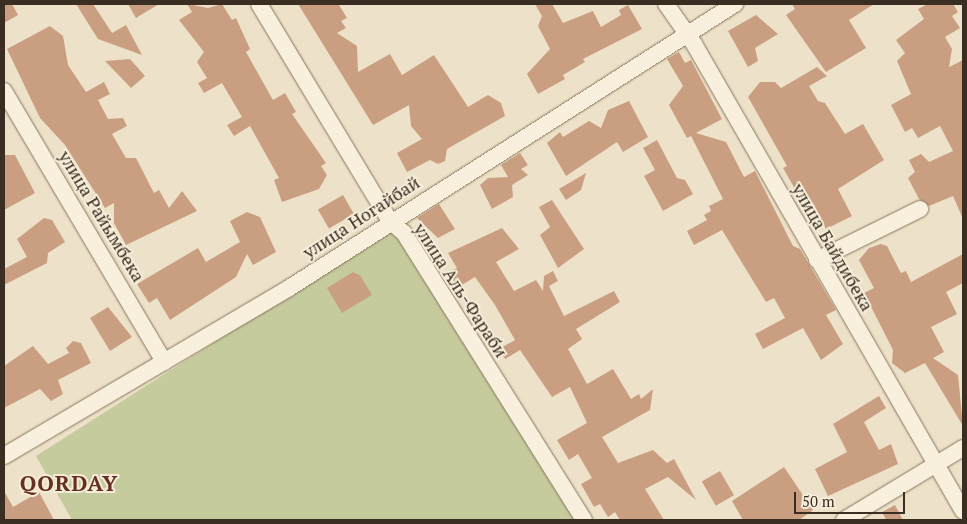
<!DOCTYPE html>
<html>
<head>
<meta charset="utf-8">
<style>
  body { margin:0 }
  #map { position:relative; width:967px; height:524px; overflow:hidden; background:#ede2c9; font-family:"PT Serif",serif }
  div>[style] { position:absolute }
  .green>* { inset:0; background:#c6cb9d }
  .building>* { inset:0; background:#ca9f81; transform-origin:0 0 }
  .roads { filter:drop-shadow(0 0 1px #89755e) drop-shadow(0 0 1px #89755e) }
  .street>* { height:16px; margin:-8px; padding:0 8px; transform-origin:8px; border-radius:8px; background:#f8f0dc }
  span { translate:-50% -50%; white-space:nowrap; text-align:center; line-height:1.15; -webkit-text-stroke:4px #f5edd9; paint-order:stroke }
  .street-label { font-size:18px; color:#3a2d21 }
  .district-label { font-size:22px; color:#653022; font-weight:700; letter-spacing:1px }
  .frame { position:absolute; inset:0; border:5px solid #3a2d21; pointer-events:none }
  .scale { position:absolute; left:794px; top:492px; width:111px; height:22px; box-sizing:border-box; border:2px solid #3a2d21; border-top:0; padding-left:6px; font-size:15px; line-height:18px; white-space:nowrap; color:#3a2d21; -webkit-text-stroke:4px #f5edd9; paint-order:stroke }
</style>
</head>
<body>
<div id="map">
  <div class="green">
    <i style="clip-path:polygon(392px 229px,576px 520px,72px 520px,36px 456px)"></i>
  </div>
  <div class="building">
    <i style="clip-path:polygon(4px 4px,12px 4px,18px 15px,4px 23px)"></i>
    <i style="clip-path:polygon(76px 4px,93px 4px,112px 33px,126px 25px,142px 55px,98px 39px)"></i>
    <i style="clip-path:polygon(128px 4px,159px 4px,136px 18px)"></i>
    <i style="clip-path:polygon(187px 4px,208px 8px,222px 4px,232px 20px,236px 18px,250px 49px,246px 52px,273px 100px,285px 93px,296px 112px,292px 114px,326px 163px,321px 166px,327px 175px,319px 189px,282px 202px,274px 180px,279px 178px,250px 126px,234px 136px,227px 125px,242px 117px,222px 83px,204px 93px,198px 83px,207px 78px,197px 62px,204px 52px,179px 20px,192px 12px)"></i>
    <i style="clip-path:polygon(298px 4px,339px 5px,347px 18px,341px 21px,346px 28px,337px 33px,357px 46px,358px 72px,390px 54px,402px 75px,434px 55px,468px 107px,488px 95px,501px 103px,505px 116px,447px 149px,445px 161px,438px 164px,430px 160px,407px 172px,397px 153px,422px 139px,411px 126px,409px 105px,373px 125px)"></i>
    <i style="clip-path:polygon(535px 4px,552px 4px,563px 23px,593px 11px,601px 27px,621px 15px,619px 10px,628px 5px,642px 29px,583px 59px,585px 62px,563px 75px,565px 79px,538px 94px,527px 74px,550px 49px,538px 26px,542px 16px)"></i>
    <i style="clip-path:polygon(792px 4px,874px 4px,849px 20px,866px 48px,826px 72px,786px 15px,795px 9px)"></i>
    <i style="clip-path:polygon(928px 4px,953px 4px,958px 12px,952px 16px,960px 28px,945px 37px,952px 49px,949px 67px,963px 60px,963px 219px,953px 196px,929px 206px,919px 199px,908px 178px,915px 172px,909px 160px,921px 154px,929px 162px,953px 151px,940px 126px,918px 138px,912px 128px,905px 132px,891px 105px,911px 94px,897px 61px,905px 53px,896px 40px,924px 19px,918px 9px)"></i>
    <i style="clip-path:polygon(756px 15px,778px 34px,755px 48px,758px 61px,748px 67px,728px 31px)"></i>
    <i style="clip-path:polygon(50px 26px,63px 36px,68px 65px,86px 92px,104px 82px,110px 94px,98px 100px,108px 119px,123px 118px,127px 126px,112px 134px,126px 158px,136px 158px,154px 193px,159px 190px,169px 208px,182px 191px,197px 211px,126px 245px,114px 223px,114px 203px,105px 208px,65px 145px,40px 118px,7px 49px)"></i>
    <i style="clip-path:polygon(679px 52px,685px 63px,691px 60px,722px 119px,696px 133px,726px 142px,744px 177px,755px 171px,793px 246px,800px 249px,836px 310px,826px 315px,843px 344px,821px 360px,803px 328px,763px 349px,755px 334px,785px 318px,774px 298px,766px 302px,722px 230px,694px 245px,687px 231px,707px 220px,704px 215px,711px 211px,709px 206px,723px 199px,691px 136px,687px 138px,669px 105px,683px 86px,667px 59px)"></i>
    <i style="clip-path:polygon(130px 59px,145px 76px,131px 88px,105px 61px)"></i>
    <i style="clip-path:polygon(817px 67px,827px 76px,809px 86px,818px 101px,825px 103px,845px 134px,863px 124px,884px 160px,838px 189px,852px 216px,826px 229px,813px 203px,808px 203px,798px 187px,795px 189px,783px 168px,787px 166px,748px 97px,760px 82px,775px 82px,781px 88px)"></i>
    <i style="clip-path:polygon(629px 101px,648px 137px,623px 152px,617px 142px,566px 176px,547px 143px,560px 132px,563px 137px,589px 121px,601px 128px,608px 110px)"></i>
    <i style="clip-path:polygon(657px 140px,677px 178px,685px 180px,693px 194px,663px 211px,644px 176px,655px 170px,643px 148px)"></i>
    <i style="clip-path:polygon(520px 153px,528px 165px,521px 169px,528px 175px,512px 185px,513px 197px,492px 209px,480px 185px,488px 178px,508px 177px,501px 165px)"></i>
    <i style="clip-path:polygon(4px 155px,15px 155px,35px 193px,4px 210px)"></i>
    <i style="clip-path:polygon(586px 173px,581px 190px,566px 200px,559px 189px)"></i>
    <i style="left:343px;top:195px;width:22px;height:29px;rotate:60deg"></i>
    <i style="clip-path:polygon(552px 200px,584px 249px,558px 268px,540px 235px,550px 227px,539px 207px)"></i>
    <i style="clip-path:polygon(439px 204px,455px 229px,438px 238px,417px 218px)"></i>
    <i style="clip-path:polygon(247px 212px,260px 217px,276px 252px,253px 265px,247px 254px,236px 277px,170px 320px,157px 298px,149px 303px,137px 284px,198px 248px,206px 262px,240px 242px,230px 221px)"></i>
    <i style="clip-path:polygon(44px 218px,52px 220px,65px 242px,48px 253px,47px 263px,4px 285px,4px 269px,27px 257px,17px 239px)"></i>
    <i style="clip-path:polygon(502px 228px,519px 249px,496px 262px,514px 291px,536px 280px,543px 291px,544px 276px,553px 271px,558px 281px,549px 286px,564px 316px,614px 291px,620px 302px,576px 329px,582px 339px,568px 349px,587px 384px,613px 369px,631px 399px,639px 394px,641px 399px,653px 389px,650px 410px,602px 437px,618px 463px,653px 450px,667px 463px,674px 459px,696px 500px,668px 477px,645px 489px,664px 520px,620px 520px,615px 512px,608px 517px,600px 504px,594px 507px,581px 484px,592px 478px,578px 454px,569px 460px,557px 440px,587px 423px,570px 387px,552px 397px,520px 350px,505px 359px,499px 349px,515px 340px,495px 305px,475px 277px,457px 288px,449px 272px,457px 268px,448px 253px)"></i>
    <i style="clip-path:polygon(881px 244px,887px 246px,901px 273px,906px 271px,911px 282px,963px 254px,963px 283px,946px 292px,957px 314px,931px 327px,944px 352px,933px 358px,958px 375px,963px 426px,925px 363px,905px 373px,892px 363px,893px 350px,864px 293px,874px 288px,859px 260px,869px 248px)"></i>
    <i style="clip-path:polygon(353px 272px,360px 275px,372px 295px,342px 313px,327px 288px)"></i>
    <i style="clip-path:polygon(108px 307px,132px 337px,110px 351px,90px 318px)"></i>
    <i style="clip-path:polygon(73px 341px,81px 343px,91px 363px,58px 380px,63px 394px,51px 401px,40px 389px,4px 408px,4px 366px,33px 346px,48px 364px,69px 353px,66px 348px)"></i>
    <i style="clip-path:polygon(879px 396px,886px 408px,864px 422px,879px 450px,891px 444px,898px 464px,828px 496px,815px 469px,847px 452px,833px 424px)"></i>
    <i style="clip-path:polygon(784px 467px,813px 510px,799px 520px,743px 520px,732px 501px)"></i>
    <i style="left:720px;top:471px;width:28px;height:21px;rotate:60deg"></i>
    <i style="clip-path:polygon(4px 491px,13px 507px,39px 492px,54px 520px,4px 520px)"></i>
    <i style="clip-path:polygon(895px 505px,903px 520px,886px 520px,882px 512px)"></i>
  </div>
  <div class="roads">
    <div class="street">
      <i style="left:259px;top:4px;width:253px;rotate:58.9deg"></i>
      <i style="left:390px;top:221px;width:18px;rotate:41deg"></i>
      <i style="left:404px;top:233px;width:339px;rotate:57.9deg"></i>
      <i style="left:666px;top:4px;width:49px;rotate:55deg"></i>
      <i style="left:694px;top:44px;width:539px;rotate:60.06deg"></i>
      <i style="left:4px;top:91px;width:315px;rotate:59.4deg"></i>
      <i style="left:817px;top:260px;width:115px;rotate:-26.3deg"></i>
      <i style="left:4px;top:456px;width:331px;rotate:-30.5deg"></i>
      <i style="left:289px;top:288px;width:529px;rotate:-32.49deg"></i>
      <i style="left:844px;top:520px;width:139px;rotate:-31.2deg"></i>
    </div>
  </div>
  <div class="street-label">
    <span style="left:102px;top:216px;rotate:59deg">улица Райымбека</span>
    <span style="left:361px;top:217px;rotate:-33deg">улица Ногайбай</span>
    <span style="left:833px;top:247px;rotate:60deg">улица Байдибека</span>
    <span style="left:461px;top:290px;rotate:57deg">улица Аль-Фараби</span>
  </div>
  <div class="district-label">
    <span style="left:69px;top:483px">QORDAY</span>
  </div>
  <div class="frame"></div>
  <div class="scale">50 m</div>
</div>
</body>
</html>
